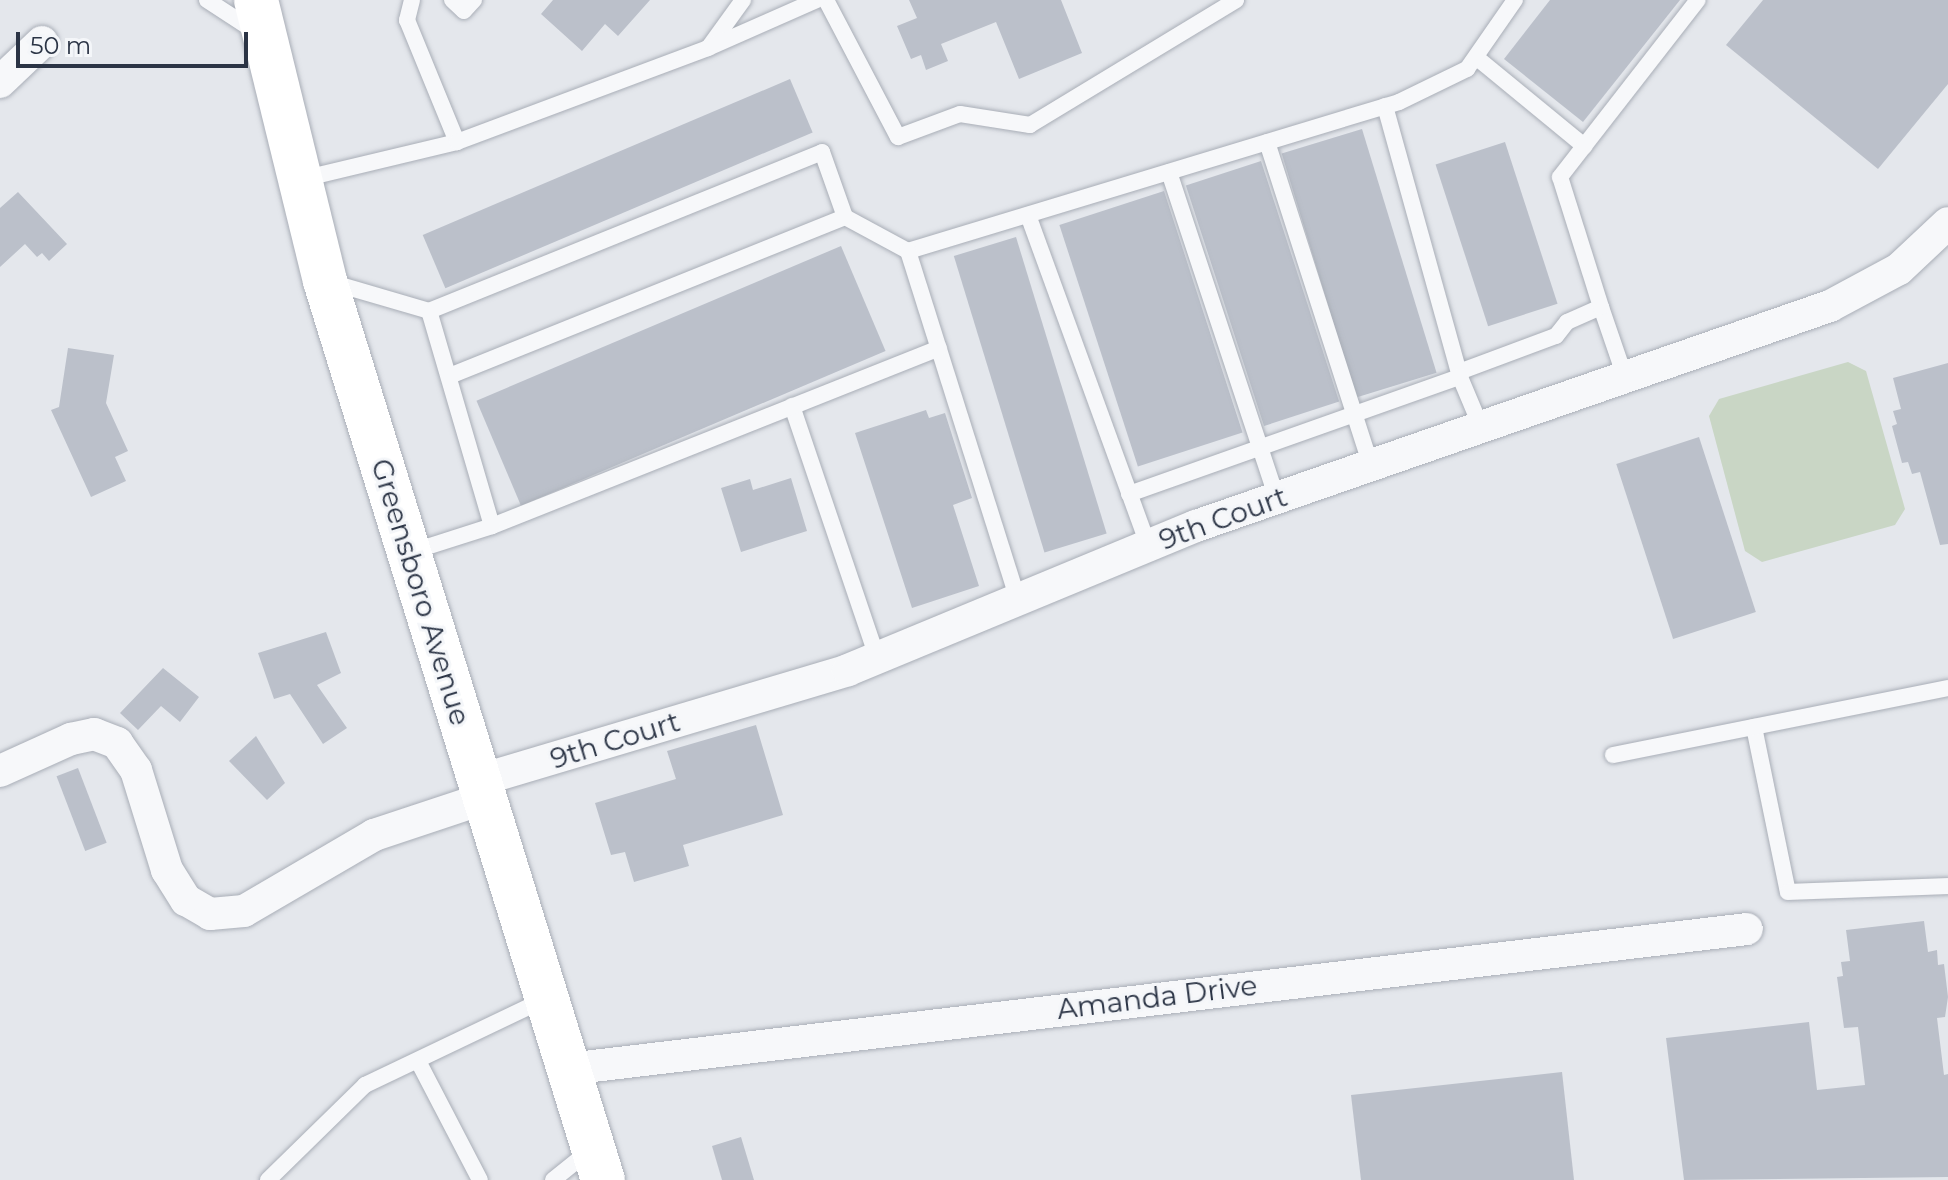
<!DOCTYPE html>
<html>
<head>
<meta charset="utf-8">
<style>
  body { margin:0 }
  #map { position:relative; width:1948px; height:1180px; overflow:hidden; background:#e4e7ec; font-family:Montserrat,sans-serif }
  div>[style] { position:absolute }
  .green>* { inset:0; background:#c9d6c5 }
  .building>* { inset:0; background:#bbc0ca; transform-origin:0 0 }
  .roads { filter:drop-shadow(0 0 2px #a9aeb7) drop-shadow(0 0 2px #a9aeb7) }
  .service>* { height:16px; margin:-8px; padding:0 8px; transform-origin:8px; border-radius:8px; background:#f7f8fa }
  .minor>* { height:32px; margin:-16px; padding:0 16px; transform-origin:16px; border-radius:16px; background:#f7f8fa }
  .secondary>* { height:44px; margin:-22px; padding:0 22px; transform-origin:22px; border-radius:22px; background:#fff }
  span { translate:-50% -50%; white-space:nowrap; text-align:center; line-height:1.15; -webkit-text-stroke:6px #f4f6f9; paint-order:stroke }
  .street-label { font-size:28px; color:#2b3445 }
  .scale { position:absolute; left:16px; top:32px; width:232px; height:36px; box-sizing:border-box; border:4px solid #2b3445; border-top:0; padding-left:10px; font-size:24px; line-height:28px; white-space:nowrap; color:#2b3445; -webkit-text-stroke:6px #f4f6f9; paint-order:stroke }
</style>
</head>
<body>
<div id="map">
  <div class="green">
    <i style="clip-path:polygon(1848px 362px,1866px 371px,1905px 509px,1895px 525px,1762px 562px,1745px 551px,1709px 416px,1719px 399px)"></i>
  </div>
  <div class="building">
    <i style="clip-path:polygon(553px 0,650px 0,618px 36px,605px 24px,582px 51px,541px 14px)"></i>
    <i style="clip-path:polygon(909px 0,1061px 0,1082px 53px,1019px 79px,996px 22px,941px 44px,948px 61px,926px 70px,921px 55px,911px 59px,897px 26px,917px 18px)"></i>
    <i style="clip-path:polygon(1550px 0,1680px 0,1583px 122px,1504px 59px)"></i>
    <i style="clip-path:polygon(1763px 0,1948px 0,1948px 84px,1878px 169px,1726px 45px)"></i>
    <i style="left:790px;top:79px;width:58px;height:399px;rotate:67deg"></i>
    <i style="left:1362px;top:129px;width:255px;height:84px;rotate:73deg"></i>
    <i style="left:1505px;top:142px;width:170px;height:73px;rotate:72deg"></i>
    <i style="left:1261px;top:161px;width:253px;height:79px;rotate:72deg"></i>
    <i style="left:1164px;top:191px;width:254px;height:110px;rotate:72deg"></i>
    <i style="clip-path:polygon(18px 192px,67px 244px,49px 261px,42px 253px,37px 257px,25px 244px,0 267px,0 208px)"></i>
    <i style="left:1016px;top:237px;width:310px;height:65px;rotate:73deg"></i>
    <i style="left:841px;top:246px;width:114px;height:396px;rotate:67deg"></i>
    <i style="clip-path:polygon(68px 348px,114px 355px,106px 403px,128px 451px,115px 457px,126px 481px,91px 497px,51px 410px,59px 407px)"></i>
    <i style="clip-path:polygon(1948px 363px,1948px 544px,1940px 545px,1920px 472px,1912px 474px,1908px 462px,1902px 463px,1892px 426px,1897px 424px,1893px 411px,1901px 409px,1893px 378px)"></i>
    <i style="clip-path:polygon(926px 410px,929px 418px,945px 413px,972px 498px,953px 505px,979px 586px,912px 608px,855px 433px)"></i>
    <i style="left:1699px;top:437px;width:184px;height:87px;rotate:72deg"></i>
    <i style="clip-path:polygon(791px 478px,807px 531px,741px 552px,721px 488px,750px 479px,753px 490px)"></i>
    <i style="clip-path:polygon(326px 632px,341px 673px,317px 685px,347px 728px,323px 744px,290px 694px,274px 699px,258px 653px)"></i>
    <i style="clip-path:polygon(163px 668px,199px 697px,180px 722px,161px 706px,138px 730px,120px 713px)"></i>
    <i style="clip-path:polygon(756px 725px,783px 815px,683px 845px,689px 866px,634px 882px,625px 852px,611px 855px,595px 803px,676px 779px,667px 751px)"></i>
    <i style="clip-path:polygon(256px 736px,285px 783px,267px 800px,229px 761px)"></i>
    <i style="left:78px;top:768px;width:80px;height:23px;rotate:69deg"></i>
    <i style="clip-path:polygon(1924px 921px,1928px 952px,1937px 950px,1938px 965px,1944px 964px,1948px 997px,1945px 1017px,1937px 1018px,1944px 1075px,1948px 1074px,1948px 1177px,1684px 1180px,1666px 1038px,1809px 1022px,1817px 1090px,1865px 1085px,1858px 1027px,1844px 1028px,1837px 977px,1843px 976px,1841px 962px,1850px 961px,1846px 930px)"></i>
    <i style="clip-path:polygon(1562px 1072px,1574px 1180px,1361px 1180px,1351px 1095px)"></i>
    <i style="clip-path:polygon(741px 1137px,754px 1180px,722px 1180px,712px 1146px)"></i>
  </div>
  <div class="roads">
    <div class="service">
      <i style="left:207px;top:0;width:59px;rotate:33.1deg"></i>
      <i style="left:412px;top:0;width:21px;rotate:104deg"></i>
      <i style="left:407px;top:20px;width:132px;rotate:67.7deg"></i>
      <i style="left:452px;top:0;width:16px;rotate:43deg"></i>
      <i style="left:464px;top:11px;width:15px;rotate:-48deg"></i>
      <i style="left:826px;top:0;width:155px;rotate:62.3deg"></i>
      <i style="left:898px;top:137px;width:66px;rotate:-20.4deg"></i>
      <i style="left:960px;top:114px;width:71px;rotate:8.9deg"></i>
      <i style="left:1030px;top:125px;width:241px;rotate:-31.2deg"></i>
      <i style="left:709px;top:47px;width:58px;rotate:-54.1deg"></i>
      <i style="left:1477px;top:58px;width:139px;rotate:39.4deg"></i>
      <i style="left:1385px;top:106px;width:281px;rotate:74.5deg"></i>
      <i style="left:1267px;top:142px;width:339px;rotate:72.2deg"></i>
      <i style="left:1169px;top:172px;width:343px;rotate:71.7deg"></i>
      <i style="left:302px;top:179px;width:159px;rotate:-13.4deg"></i>
      <i style="left:457px;top:142px;width:268px;rotate:-20.5deg"></i>
      <i style="left:708px;top:48px;width:119px;rotate:-23.8deg"></i>
      <i style="left:1028px;top:215px;width:351px;rotate:70deg"></i>
      <i style="left:845px;top:217px;width:72px;rotate:28.4deg"></i>
      <i style="left:908px;top:251px;width:513px;rotate:-16.88deg"></i>
      <i style="left:1399px;top:102px;width:76px;rotate:-25.9deg"></i>
      <i style="left:1467px;top:69px;width:84px;rotate:-55.2deg"></i>
      <i style="left:908px;top:251px;width:365px;rotate:72.5deg"></i>
      <i style="left:330px;top:282px;width:103px;rotate:16.3deg"></i>
      <i style="left:429px;top:311px;width:424px;rotate:-22deg"></i>
      <i style="left:822px;top:152px;width:69px;rotate:70.5deg"></i>
      <i style="left:845px;top:217px;width:427px;rotate:158.1deg"></i>
      <i style="left:1601px;top:307px;width:74px;rotate:71.1deg"></i>
      <i style="left:1459px;top:372px;width:103px;rotate:-20.4deg"></i>
      <i style="left:1556px;top:336px;width:18px;rotate:-52deg"></i>
      <i style="left:1567px;top:322px;width:37px;rotate:-24deg"></i>
      <i style="left:1601px;top:307px;width:136px;rotate:-107.5deg"></i>
      <i style="left:1560px;top:177px;width:224px;rotate:-52.1deg"></i>
      <i style="left:792px;top:406px;width:265px;rotate:71.3deg"></i>
      <i style="left:1129px;top:494px;width:351px;rotate:-19.5deg"></i>
      <i style="left:1460px;top:377px;width:54px;rotate:67.2deg"></i>
      <i style="left:492px;top:526px;width:481px;rotate:-21.7deg"></i>
      <i style="left:411px;top:552px;width:85px;rotate:-17.8deg"></i>
      <i style="left:492px;top:526px;width:224px;rotate:-106.3deg"></i>
      <i style="left:1754px;top:727px;width:168px;rotate:78.4deg"></i>
      <i style="left:1788px;top:892px;width:160px;rotate:-2.1deg"></i>
      <i style="left:1613px;top:755px;width:342px;rotate:-11.3deg"></i>
      <i style="left:418px;top:1061px;width:134px;rotate:62.5deg"></i>
      <i style="left:268px;top:1180px;width:136px;rotate:-44.4deg"></i>
      <i style="left:365px;top:1085px;width:199px;rotate:-25.5deg"></i>
      <i style="left:553px;top:1180px;width:46px;rotate:-38.9deg"></i>
    </div>
    <div class="minor">
      <i style="left:0;top:82px;width:58px;rotate:-43.6deg"></i>
      <i style="left:0;top:771px;width:78px;rotate:-24.3deg"></i>
      <i style="left:71px;top:739px;width:24px;rotate:-12deg"></i>
      <i style="left:94px;top:734px;width:25px;rotate:21deg"></i>
      <i style="left:117px;top:743px;width:33px;rotate:55deg"></i>
      <i style="left:136px;top:770px;width:105px;rotate:72.8deg"></i>
      <i style="left:167px;top:870px;width:36px;rotate:58deg"></i>
      <i style="left:186px;top:900px;width:28px;rotate:30deg"></i>
      <i style="left:210px;top:914px;width:34px;rotate:-5deg"></i>
      <i style="left:244px;top:911px;width:151px;rotate:-30.3deg"></i>
      <i style="left:374px;top:835px;width:117px;rotate:-18.4deg"></i>
      <i style="left:480px;top:780px;width:384px;rotate:-16.6deg"></i>
      <i style="left:848px;top:670px;width:377px;rotate:-22.5deg"></i>
      <i style="left:1196px;top:526px;width:671px;rotate:-19.14deg"></i>
      <i style="left:1830px;top:306px;width:78px;rotate:-28.2deg"></i>
      <i style="left:1899px;top:269px;width:67px;rotate:-43.2deg"></i>
      <i style="left:568px;top:1069px;width:1187px;rotate:-6.77deg"></i>
    </div>
    <div class="secondary">
      <i style="left:256px;top:0;width:289px;rotate:76.2deg"></i>
      <i style="left:325px;top:281px;width:941px;rotate:72.82deg"></i>
    </div>
  </div>
  <div class="street-label">
    <span style="left:1223px;top:518px;rotate:-20deg">9th Court</span>
    <span style="left:421px;top:592px;rotate:73deg">Greensboro Avenue</span>
    <span style="left:615px;top:740px;rotate:-17deg">9th Court</span>
    <span style="left:1157px;top:997px;rotate:-7deg">Amanda Drive</span>
  </div>
  <div class="scale">50 m</div>
</div>
</body>
</html>
